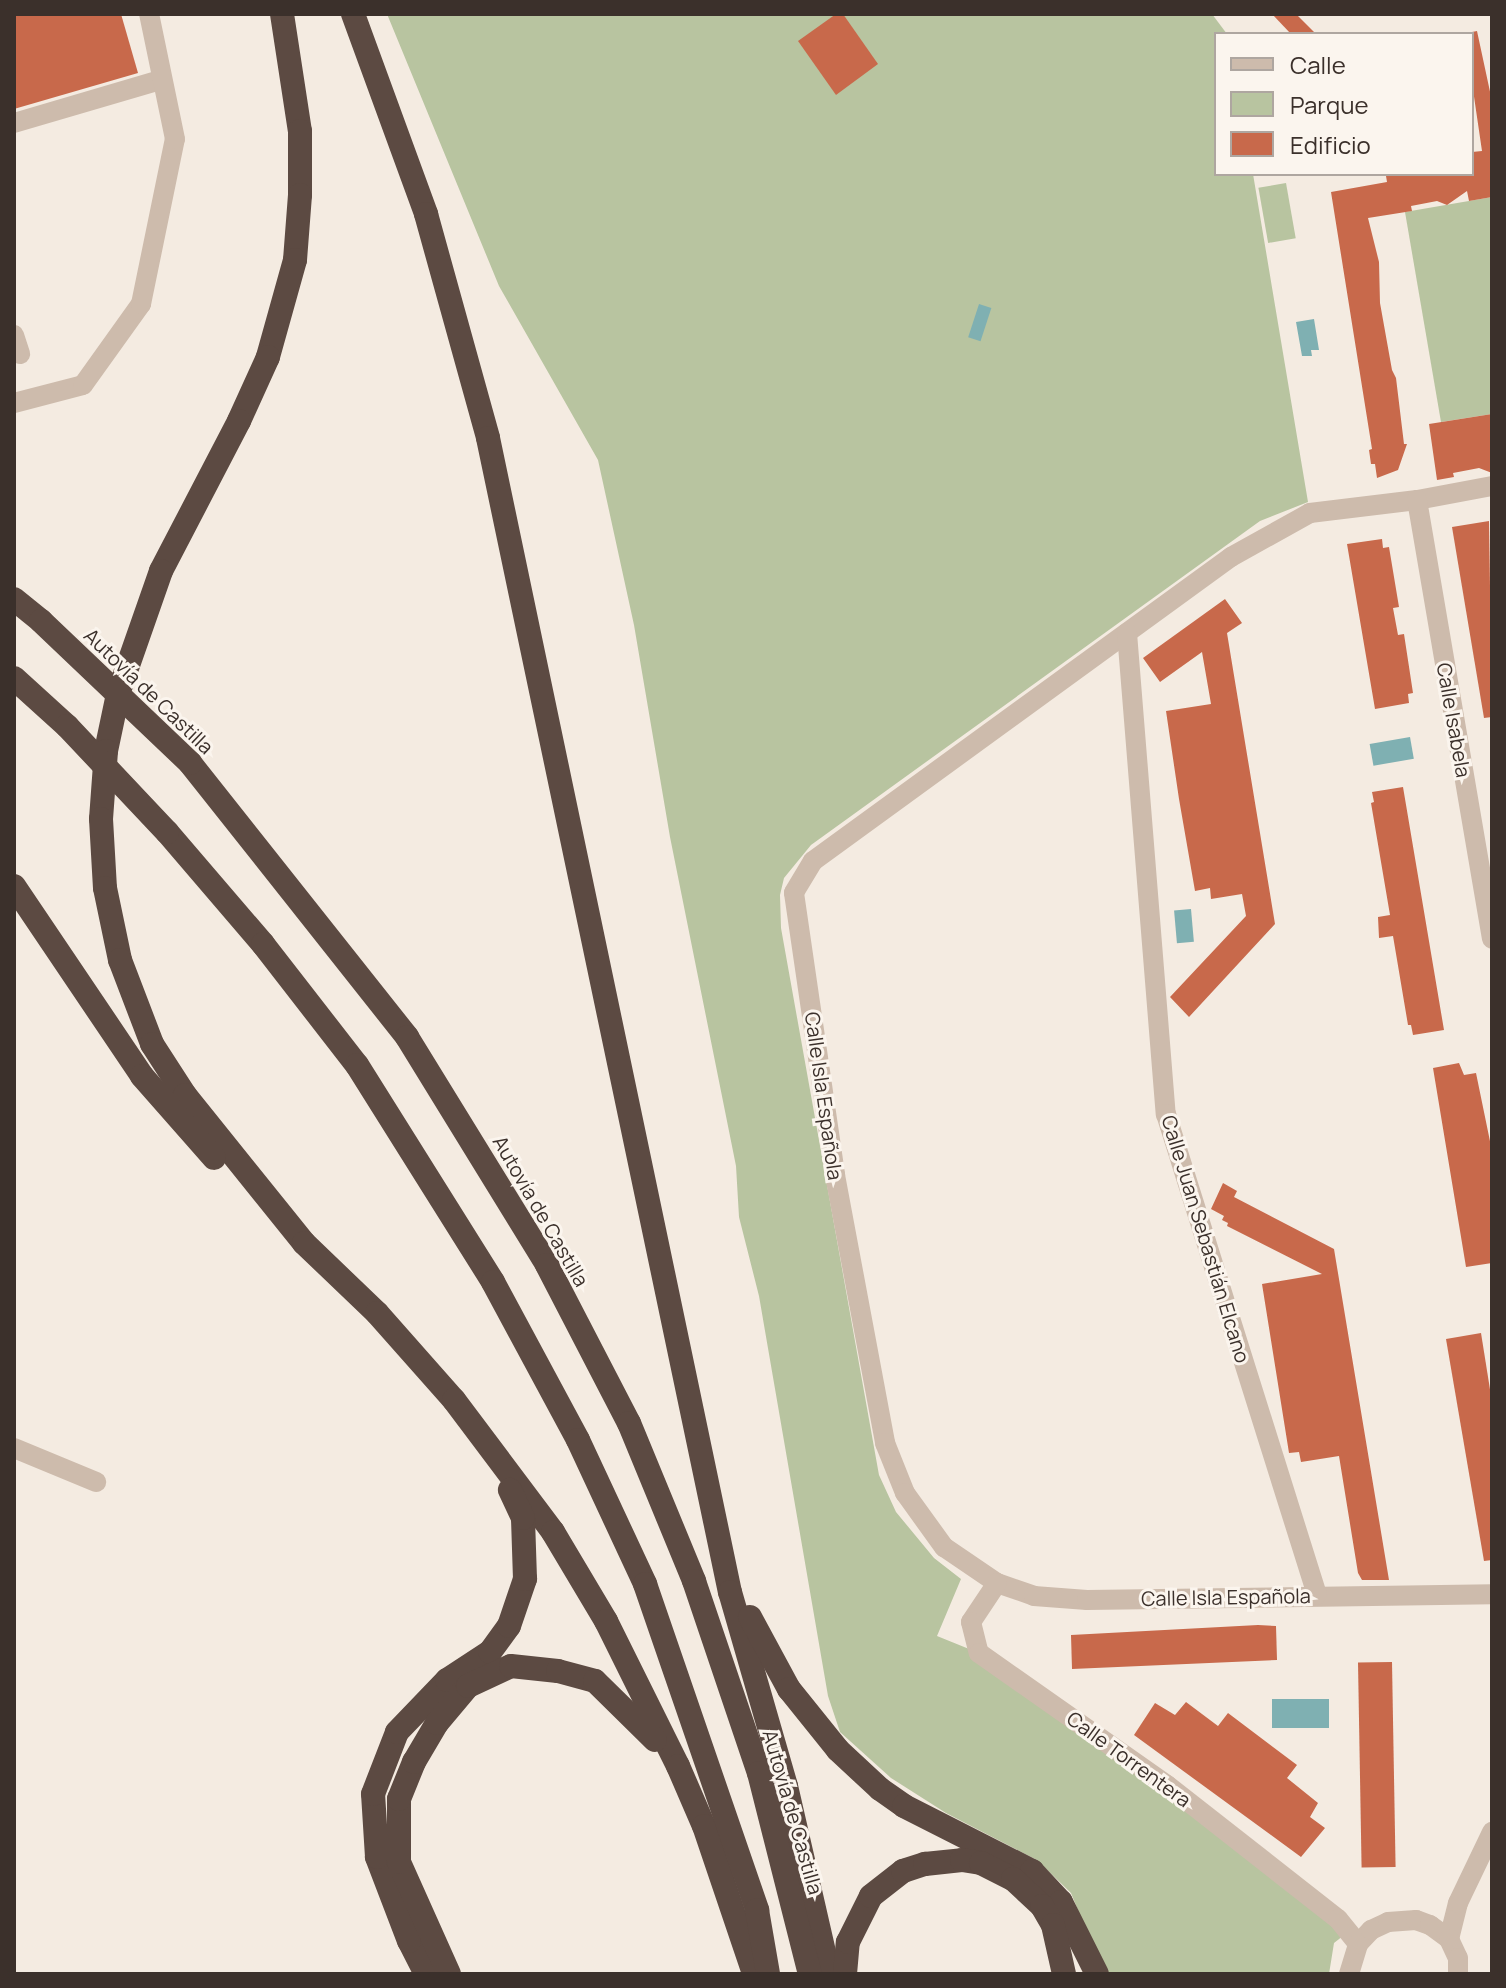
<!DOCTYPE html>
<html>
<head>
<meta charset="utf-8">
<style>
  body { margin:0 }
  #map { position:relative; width:1506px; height:1988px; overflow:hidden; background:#f4ebe1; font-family:Manrope,sans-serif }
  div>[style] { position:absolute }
  .green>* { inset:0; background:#b8c4a0; transform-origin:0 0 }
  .water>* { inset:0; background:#7fb0b2; transform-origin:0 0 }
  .building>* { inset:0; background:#c8694b; transform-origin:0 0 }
  .minor>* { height:20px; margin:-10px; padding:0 10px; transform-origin:10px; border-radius:10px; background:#cdbbac }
  .highway>* { height:24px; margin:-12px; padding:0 12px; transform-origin:12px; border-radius:12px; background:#5c4a42 }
  .highway-bridge>* { height:24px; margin:-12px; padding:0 12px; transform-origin:12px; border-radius:12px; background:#5c4a42 }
  span { translate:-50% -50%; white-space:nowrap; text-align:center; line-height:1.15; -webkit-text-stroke:6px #fbf5ee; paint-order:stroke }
  .street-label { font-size:20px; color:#3b302b }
  .frame { position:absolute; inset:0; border:16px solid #3b302b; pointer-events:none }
  .legend { position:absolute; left:1214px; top:32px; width:260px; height:144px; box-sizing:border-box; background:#fbf5ee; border:2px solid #aea6a0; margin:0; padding:10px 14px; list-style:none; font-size:24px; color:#3b302b }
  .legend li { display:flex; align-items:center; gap:16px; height:40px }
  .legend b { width:40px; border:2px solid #aea6a0 }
</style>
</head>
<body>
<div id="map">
  <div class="green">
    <i style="clip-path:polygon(387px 14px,1212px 14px,1227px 34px,1216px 34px,1216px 174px,1253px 174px,1308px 502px,1260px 521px,811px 845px,784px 878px,780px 895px,781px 928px,879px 1475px,896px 1512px,934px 1558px,961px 1579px,937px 1636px,979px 1653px,1348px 1932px,1334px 1943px,1329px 1974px,1099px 1974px,1089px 1937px,1071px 1893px,1037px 1860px,946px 1813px,891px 1778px,840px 1732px,828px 1696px,759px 1296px,739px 1217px,736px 1166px,670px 837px,634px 625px,598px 460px,499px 286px)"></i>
    <i style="left:1286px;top:183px;width:56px;height:28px;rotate:80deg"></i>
    <i style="clip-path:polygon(1492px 197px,1492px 414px,1441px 422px,1405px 212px)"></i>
  </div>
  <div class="water">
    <i style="left:979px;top:304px;width:13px;height:35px;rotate:18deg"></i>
    <i style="clip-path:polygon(1314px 319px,1319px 350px,1311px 350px,1312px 356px,1302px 356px,1296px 322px)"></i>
    <i style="left:1410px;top:737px;width:22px;height:41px;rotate:80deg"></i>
    <i style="left:1191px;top:909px;width:33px;height:17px;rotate:85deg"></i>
    <i style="left:1272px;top:1699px;width:57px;height:29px"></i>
  </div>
  <div class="building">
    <i style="clip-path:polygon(14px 14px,121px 14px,138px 73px,14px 109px)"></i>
    <i style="clip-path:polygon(836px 14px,843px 14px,878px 64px,836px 95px,798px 41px)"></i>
    <i style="clip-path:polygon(1272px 14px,1296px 14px,1316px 34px,1291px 34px)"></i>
    <i style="clip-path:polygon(1477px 31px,1492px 101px,1492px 197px,1469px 201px,1467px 191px,1447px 205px,1437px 201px,1411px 206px,1412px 211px,1368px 218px,1379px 262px,1380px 303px,1392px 370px,1396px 378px,1404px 444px,1407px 444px,1398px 470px,1377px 478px,1375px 464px,1371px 464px,1369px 450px,1372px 449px,1331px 192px,1387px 182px,1386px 176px,1394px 174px,1472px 174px,1472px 152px,1482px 151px,1472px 83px,1472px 32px)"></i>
    <i style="clip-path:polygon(1492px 414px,1492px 473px,1479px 468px,1453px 473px,1454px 477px,1437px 480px,1429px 424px)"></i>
    <i style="clip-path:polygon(1489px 521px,1492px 717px,1484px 718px,1452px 527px)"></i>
    <i style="clip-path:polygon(1382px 539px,1383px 548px,1389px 547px,1399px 607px,1393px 608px,1398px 635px,1404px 634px,1413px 693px,1408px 694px,1409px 703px,1375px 709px,1347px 544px)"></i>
    <i style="clip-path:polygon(1225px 599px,1242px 623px,1227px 633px,1275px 924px,1189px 1017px,1170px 997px,1246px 916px,1242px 894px,1211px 899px,1210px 888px,1195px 891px,1179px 799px,1166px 711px,1211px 704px,1202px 652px,1160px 682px,1143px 658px)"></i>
    <i style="clip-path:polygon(1403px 787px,1444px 1030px,1413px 1035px,1411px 1025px,1408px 1025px,1393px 936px,1379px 938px,1378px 917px,1390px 915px,1371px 803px,1374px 802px,1372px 792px)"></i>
    <i style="clip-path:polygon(1459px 1063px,1464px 1075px,1476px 1073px,1492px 1151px,1492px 1263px,1466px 1267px,1433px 1068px)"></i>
    <i style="clip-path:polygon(1223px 1183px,1237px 1191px,1234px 1197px,1334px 1249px,1389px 1580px,1362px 1580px,1358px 1573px,1339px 1456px,1301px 1462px,1299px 1452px,1289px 1453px,1262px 1284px,1322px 1274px,1227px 1226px,1228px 1223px,1222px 1220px,1224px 1216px,1211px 1209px)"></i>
    <i style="clip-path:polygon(1481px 1333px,1492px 1402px,1492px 1560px,1484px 1561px,1446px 1339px)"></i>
    <i style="clip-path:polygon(1258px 1625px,1276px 1626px,1277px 1660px,1072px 1669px,1071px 1635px)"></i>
    <i style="left:1392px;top:1662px;width:205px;height:34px;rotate:89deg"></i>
    <i style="clip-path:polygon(1186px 1702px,1218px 1726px,1228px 1713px,1297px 1765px,1287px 1778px,1318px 1803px,1310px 1817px,1325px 1828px,1301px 1857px,1134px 1735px,1155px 1703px,1175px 1715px)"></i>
  </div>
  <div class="minor">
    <i style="left:14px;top:123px;width:152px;rotate:-16.4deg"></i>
    <i style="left:14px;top:335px;width:20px;rotate:72deg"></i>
    <i style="left:14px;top:403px;width:71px;rotate:-14.6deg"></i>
    <i style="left:83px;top:385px;width:100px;rotate:-54.4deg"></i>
    <i style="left:141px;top:304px;width:168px;rotate:-78.4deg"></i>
    <i style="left:175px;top:139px;width:128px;rotate:-101.7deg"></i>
    <i style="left:1492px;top:486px;width:76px;rotate:169.4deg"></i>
    <i style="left:1417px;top:500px;width:108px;rotate:173.1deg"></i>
    <i style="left:1310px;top:513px;width:90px;rotate:150.9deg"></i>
    <i style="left:1231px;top:557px;width:517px;rotate:143.97deg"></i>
    <i style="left:813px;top:861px;width:37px;rotate:121deg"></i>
    <i style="left:794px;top:893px;width:285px;rotate:81.7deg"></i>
    <i style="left:835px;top:1175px;width:273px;rotate:79.4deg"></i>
    <i style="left:885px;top:1443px;width:54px;rotate:68.2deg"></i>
    <i style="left:905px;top:1493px;width:67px;rotate:54.2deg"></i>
    <i style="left:944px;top:1547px;width:64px;rotate:34.2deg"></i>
    <i style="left:997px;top:1583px;width:39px;rotate:19deg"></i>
    <i style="left:1034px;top:1596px;width:53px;rotate:4.3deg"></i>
    <i style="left:1087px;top:1600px;width:405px;rotate:-0.8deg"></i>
    <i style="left:1417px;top:500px;width:445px;rotate:80.3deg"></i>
    <i style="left:1127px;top:633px;width:483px;rotate:85.4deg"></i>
    <i style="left:1166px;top:1114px;width:504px;rotate:72.57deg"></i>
    <i style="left:14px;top:1448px;width:89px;rotate:22.5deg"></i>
    <i style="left:997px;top:1583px;width:47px;rotate:123.7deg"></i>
    <i style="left:971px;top:1622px;width:32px;rotate:76deg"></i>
    <i style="left:979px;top:1653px;width:230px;rotate:35.1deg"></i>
    <i style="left:1167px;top:1785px;width:217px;rotate:38.1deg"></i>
    <i style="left:1338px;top:1919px;width:32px;rotate:51deg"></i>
    <i style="left:1449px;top:1939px;width:37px;rotate:-76deg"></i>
    <i style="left:1458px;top:1903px;width:79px;rotate:-64.4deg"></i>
    <i style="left:1349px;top:1974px;width:31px;rotate:-73deg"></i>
    <i style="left:1358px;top:1944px;width:19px;rotate:-47deg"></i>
    <i style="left:1371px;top:1930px;width:19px;rotate:-25deg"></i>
    <i style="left:1388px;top:1922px;width:28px;rotate:-4deg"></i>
    <i style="left:1416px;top:1920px;width:15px;rotate:20deg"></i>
    <i style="left:1430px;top:1925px;width:24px;rotate:36deg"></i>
    <i style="left:1449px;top:1939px;width:21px;rotate:65deg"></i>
    <i style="left:1458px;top:1958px;width:16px;rotate:90deg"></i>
  </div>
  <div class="highway">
    <i style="left:282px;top:14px;width:118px;rotate:81.3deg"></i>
    <i style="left:300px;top:131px;width:64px;rotate:90deg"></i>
    <i style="left:300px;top:195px;width:65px;rotate:94.4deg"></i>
    <i style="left:295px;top:260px;width:101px;rotate:105.6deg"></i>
    <i style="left:268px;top:357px;width:70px;rotate:114.4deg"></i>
    <i style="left:239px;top:421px;width:169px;rotate:117.5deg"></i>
    <i style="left:161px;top:571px;width:130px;rotate:109.3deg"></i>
    <i style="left:118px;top:694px;width:58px;rotate:101.9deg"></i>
    <i style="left:106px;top:751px;width:68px;rotate:94.2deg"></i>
    <i style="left:101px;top:819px;width:69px;rotate:86.7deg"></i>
    <i style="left:105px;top:888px;width:74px;rotate:78.2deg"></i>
    <i style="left:120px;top:960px;width:90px;rotate:69.1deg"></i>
    <i style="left:152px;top:1044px;width:61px;rotate:57.1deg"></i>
    <i style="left:185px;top:1095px;width:190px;rotate:51.2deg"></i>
    <i style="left:304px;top:1243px;width:101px;rotate:43.8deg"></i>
    <i style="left:377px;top:1313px;width:116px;rotate:48.5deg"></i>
    <i style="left:454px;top:1400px;width:165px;rotate:53.1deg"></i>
    <i style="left:553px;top:1532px;width:104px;rotate:59.2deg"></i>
    <i style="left:606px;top:1621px;width:162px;rotate:63.6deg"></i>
    <i style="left:678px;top:1766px;width:65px;rotate:66.6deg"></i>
    <i style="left:704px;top:1826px;width:156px;rotate:71.3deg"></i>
    <i style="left:353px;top:14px;width:213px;rotate:69.9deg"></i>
    <i style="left:426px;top:214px;width:232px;rotate:74.5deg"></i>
    <i style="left:488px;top:438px;width:1179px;rotate:78.16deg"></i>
    <i style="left:730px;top:1592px;width:202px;rotate:73.9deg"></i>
    <i style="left:786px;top:1786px;width:193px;rotate:77.1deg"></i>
    <i style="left:14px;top:599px;width:35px;rotate:39deg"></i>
    <i style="left:190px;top:763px;width:350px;rotate:51.6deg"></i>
    <i style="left:407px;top:1037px;width:268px;rotate:58.4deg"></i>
    <i style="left:547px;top:1265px;width:178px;rotate:62.6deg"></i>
    <i style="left:629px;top:1423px;width:171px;rotate:67.6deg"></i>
    <i style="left:694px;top:1581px;width:203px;rotate:71.3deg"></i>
    <i style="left:759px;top:1773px;width:207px;rotate:75.8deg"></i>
    <i style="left:167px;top:832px;width:148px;rotate:49.4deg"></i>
    <i style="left:263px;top:944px;width:153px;rotate:52.2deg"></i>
    <i style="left:357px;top:1065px;width:256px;rotate:57.9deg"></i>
    <i style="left:493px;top:1282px;width:179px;rotate:61.7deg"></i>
    <i style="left:578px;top:1440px;width:159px;rotate:65deg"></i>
    <i style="left:645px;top:1584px;width:345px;rotate:71deg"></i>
    <i style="left:757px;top:1910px;width:65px;rotate:80.2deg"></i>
    <i style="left:14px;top:886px;width:229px;rotate:56deg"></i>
    <i style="left:142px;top:1076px;width:109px;rotate:48.7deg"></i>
    <i style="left:750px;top:1617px;width:82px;rotate:61.6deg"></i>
    <i style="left:789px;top:1689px;width:78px;rotate:51.2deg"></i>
    <i style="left:838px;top:1750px;width:57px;rotate:42.9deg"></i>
    <i style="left:880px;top:1789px;width:29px;rotate:35deg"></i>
    <i style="left:904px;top:1806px;width:144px;rotate:26.9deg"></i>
    <i style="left:1032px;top:1871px;width:42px;rotate:46.9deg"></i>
    <i style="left:1061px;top:1902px;width:80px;rotate:63.4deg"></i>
    <i style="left:426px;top:1974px;width:37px;rotate:-117deg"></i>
    <i style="left:409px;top:1941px;width:90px;rotate:-110.9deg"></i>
    <i style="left:377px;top:1857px;width:63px;rotate:-93.6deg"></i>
    <i style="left:373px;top:1794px;width:66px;rotate:-68.8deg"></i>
    <i style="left:397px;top:1732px;width:72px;rotate:-46.1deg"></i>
    <i style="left:447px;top:1680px;width:51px;rotate:-33.1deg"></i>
    <i style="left:490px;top:1652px;width:32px;rotate:-54deg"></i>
    <i style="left:509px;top:1626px;width:50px;rotate:-71.2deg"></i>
    <i style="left:525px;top:1579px;width:61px;rotate:-91.9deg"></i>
    <i style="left:523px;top:1518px;width:31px;rotate:-115deg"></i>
    <i style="left:449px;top:1974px;width:123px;rotate:-114.1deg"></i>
    <i style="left:399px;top:1862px;width:63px;rotate:-90deg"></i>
    <i style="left:399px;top:1799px;width:40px;rotate:-68deg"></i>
    <i style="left:414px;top:1762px;width:45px;rotate:-59.5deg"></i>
    <i style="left:437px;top:1723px;width:48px;rotate:-50deg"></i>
    <i style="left:468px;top:1686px;width:47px;rotate:-24.9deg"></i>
    <i style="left:511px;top:1666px;width:47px;rotate:6.1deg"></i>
    <i style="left:558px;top:1671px;width:38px;rotate:15deg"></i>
    <i style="left:595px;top:1681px;width:84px;rotate:44.5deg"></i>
    <i style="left:845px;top:1974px;width:32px;rotate:-85deg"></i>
    <i style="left:848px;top:1942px;width:51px;rotate:-63.4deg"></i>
    <i style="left:871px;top:1896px;width:41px;rotate:-38deg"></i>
    <i style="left:903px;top:1871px;width:23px;rotate:-18deg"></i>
    <i style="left:925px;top:1864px;width:37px;rotate:-6deg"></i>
    <i style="left:962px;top:1860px;width:19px;rotate:9deg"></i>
    <i style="left:981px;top:1863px;width:36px;rotate:27deg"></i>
    <i style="left:1013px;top:1879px;width:40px;rotate:43deg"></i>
    <i style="left:1042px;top:1906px;width:22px;rotate:60deg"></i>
    <i style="left:1053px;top:1925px;width:50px;rotate:77.3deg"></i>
  </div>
  <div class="highway-bridge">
    <i style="left:41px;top:621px;width:206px;rotate:43.6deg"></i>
    <i style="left:14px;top:678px;width:72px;rotate:42.2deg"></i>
    <i style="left:67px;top:726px;width:146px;rotate:46.7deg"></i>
  </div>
  <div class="street-label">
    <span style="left:149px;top:691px;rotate:44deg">Autovía de Castilla</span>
    <span style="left:1454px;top:720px;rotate:80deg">Calle Isabela</span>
    <span style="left:824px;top:1096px;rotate:82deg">Calle Isla Española</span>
    <span style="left:541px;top:1211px;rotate:60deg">Autovía de Castilla</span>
    <span style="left:1206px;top:1239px;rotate:73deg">Calle Juan Sebastián Elcano</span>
    <span style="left:1226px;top:1597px;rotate:-1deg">Calle Isla Española</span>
    <span style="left:1129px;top:1759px;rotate:36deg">Calle Torrentera</span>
    <span style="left:793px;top:1812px;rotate:74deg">Autovía de Castilla</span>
  </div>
  <div class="frame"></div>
  <ul class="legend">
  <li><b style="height:10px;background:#cdbbac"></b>Calle</li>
  <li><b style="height:22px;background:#b8c4a0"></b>Parque</li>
  <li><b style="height:22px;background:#c8694b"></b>Edificio</li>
  </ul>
</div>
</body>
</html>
